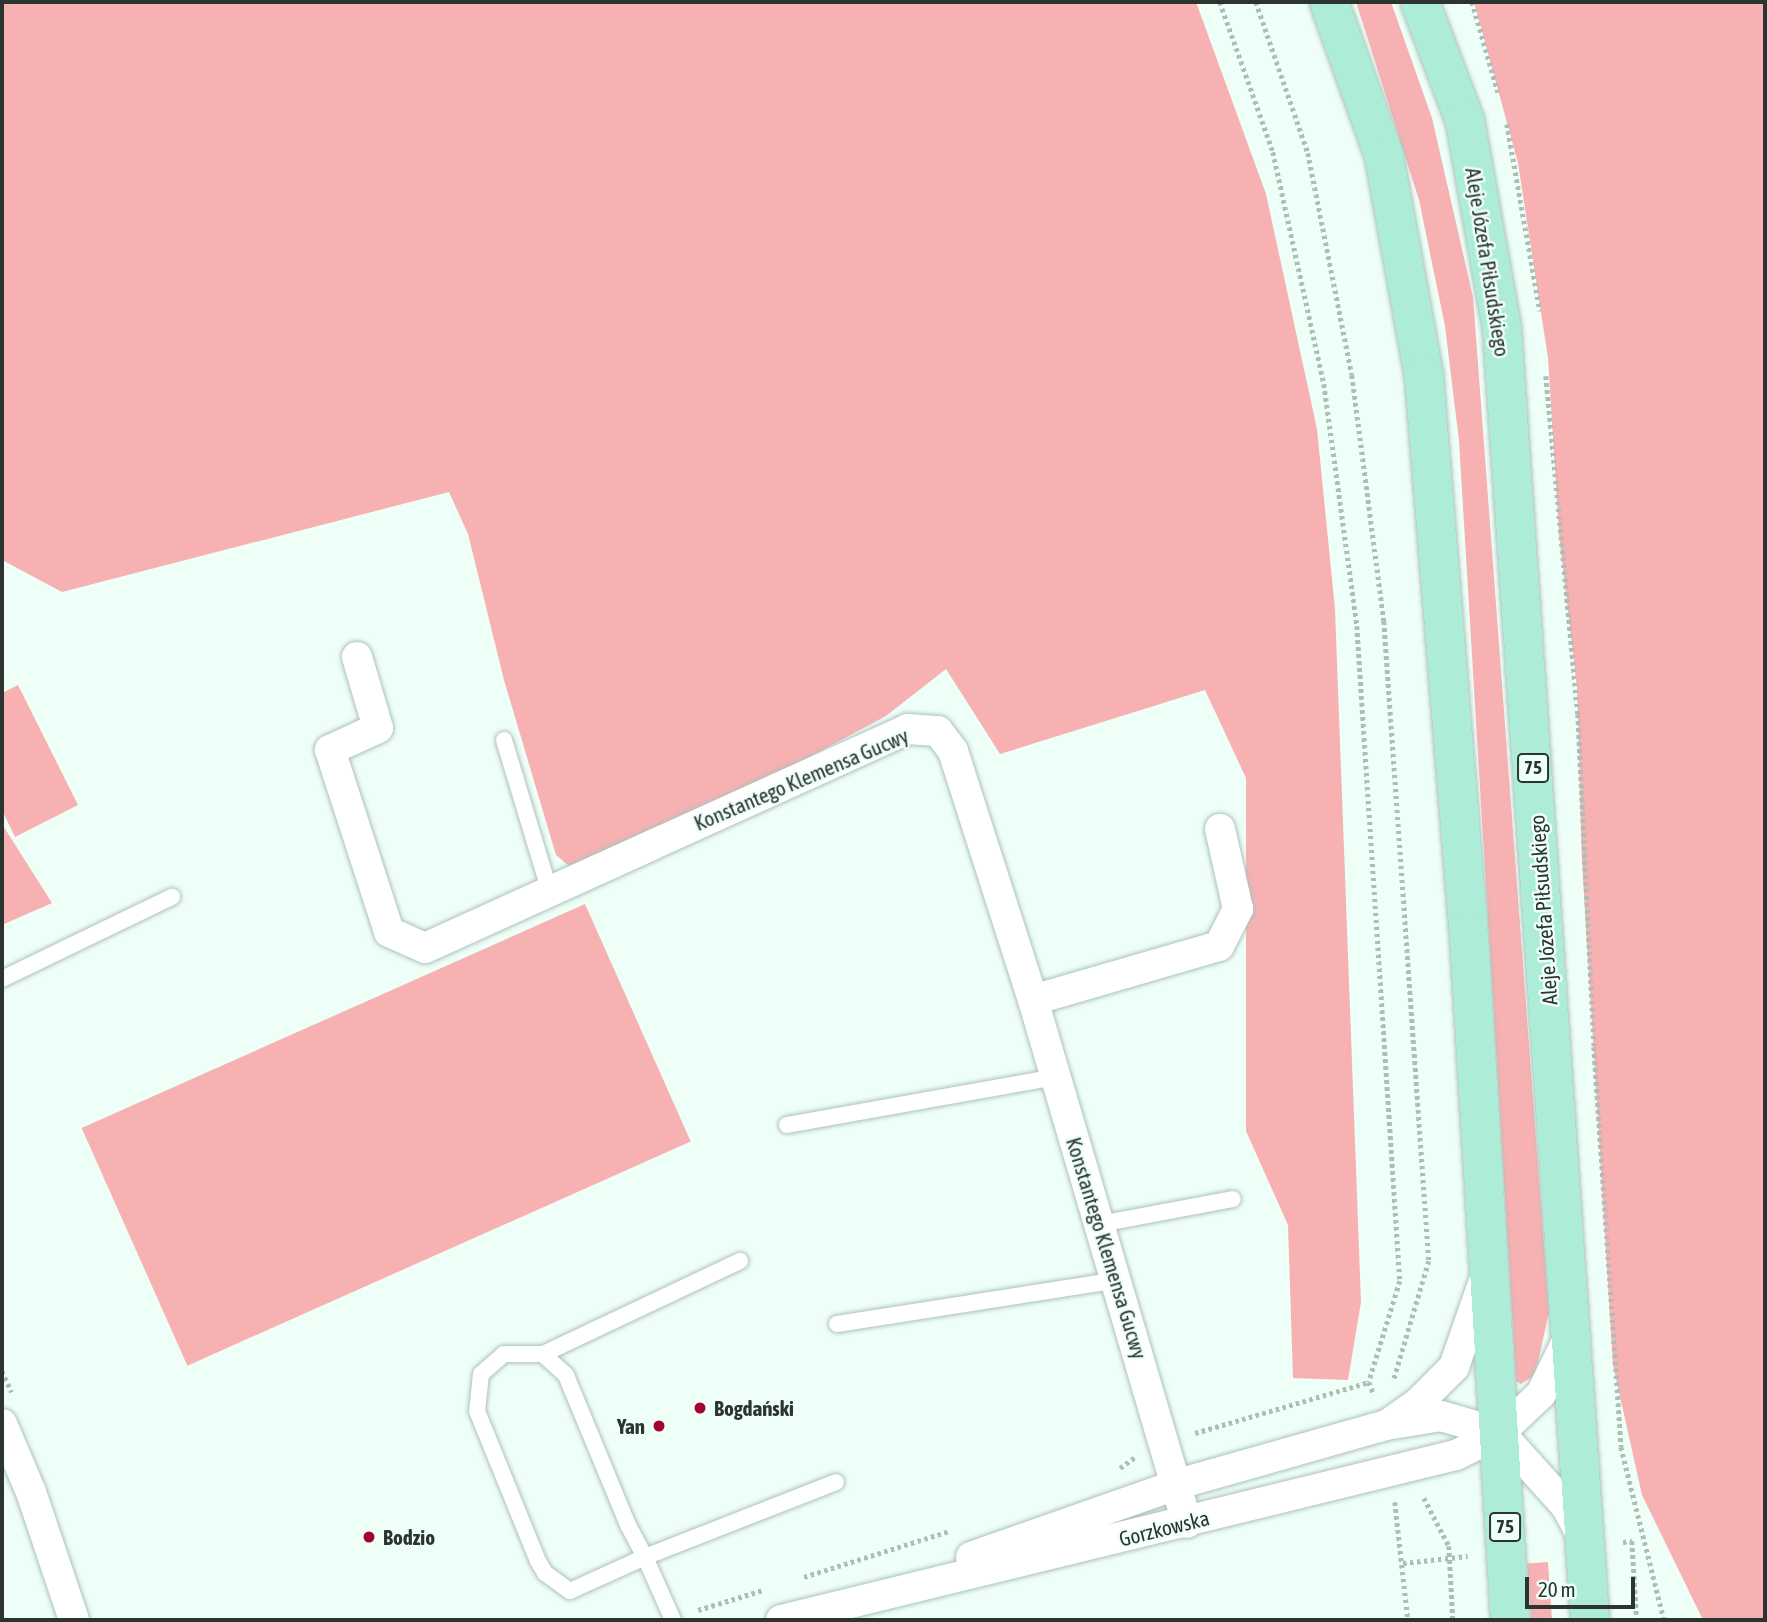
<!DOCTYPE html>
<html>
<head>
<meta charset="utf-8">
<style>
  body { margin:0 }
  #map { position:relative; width:1767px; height:1622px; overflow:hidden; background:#eefff8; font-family:"Asap Condensed",sans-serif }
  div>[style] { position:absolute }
  .green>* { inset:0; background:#f8b1b3; transform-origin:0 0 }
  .path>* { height:4.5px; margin-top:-2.25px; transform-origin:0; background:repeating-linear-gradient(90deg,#afbdb7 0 3.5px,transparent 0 7px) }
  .roads { filter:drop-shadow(0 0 2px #adc2ba) drop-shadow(0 0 2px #adc2ba) }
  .lane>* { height:16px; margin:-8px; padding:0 8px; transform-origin:8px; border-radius:8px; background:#fff }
  .street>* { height:30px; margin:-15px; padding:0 15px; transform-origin:15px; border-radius:15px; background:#fff }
  .primary>* { height:38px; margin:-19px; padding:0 19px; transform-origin:19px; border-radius:19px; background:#adecd7 }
  .dots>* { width:19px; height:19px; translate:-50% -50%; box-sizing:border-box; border:4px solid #eefff8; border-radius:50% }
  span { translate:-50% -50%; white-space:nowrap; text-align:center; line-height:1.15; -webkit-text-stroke:5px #eefff8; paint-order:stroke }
  .shield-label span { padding:2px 5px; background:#eefff8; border:2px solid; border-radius:5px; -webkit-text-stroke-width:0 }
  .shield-label { font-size:19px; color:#2c3430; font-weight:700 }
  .street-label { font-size:21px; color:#2c3430 }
  .poi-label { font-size:21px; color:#2c3430; font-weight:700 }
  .left { translate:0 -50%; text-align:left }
  .right { translate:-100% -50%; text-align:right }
  .frame { position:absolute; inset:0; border:4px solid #2c3430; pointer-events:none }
  .scale { position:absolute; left:1525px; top:1577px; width:110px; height:32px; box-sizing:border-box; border:4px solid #2c3430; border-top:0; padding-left:9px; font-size:21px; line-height:24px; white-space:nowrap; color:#2c3430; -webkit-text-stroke:5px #eefff8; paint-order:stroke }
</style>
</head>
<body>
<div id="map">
  <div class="green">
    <i style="clip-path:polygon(2px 2px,1196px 2px,1266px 194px,1317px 429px,1335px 609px,1361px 1302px,1348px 1380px,1293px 1378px,1288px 1225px,1246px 1131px,1246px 778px,1205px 690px,1000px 754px,946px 669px,886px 716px,774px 776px,569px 866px,556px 855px,504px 680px,468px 534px,449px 492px,62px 592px,2px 560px)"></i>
    <i style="clip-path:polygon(1356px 2px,1391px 2px,1432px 118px,1473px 297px,1549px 1312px,1538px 1362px,1533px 1376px,1521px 1384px,1516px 1381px,1459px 441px,1445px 326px,1419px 200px)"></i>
    <i style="clip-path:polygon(1474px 2px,1765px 2px,1765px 1620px,1703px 1620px,1642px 1495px,1613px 1365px,1582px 862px,1577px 688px,1559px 535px,1548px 358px,1518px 163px)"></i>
    <i style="clip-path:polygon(18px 685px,78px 805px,15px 837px,2px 810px,2px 693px)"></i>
    <i style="clip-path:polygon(2px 824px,52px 903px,2px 925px)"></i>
    <i style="left:585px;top:904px;width:260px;height:551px;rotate:66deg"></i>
    <i style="left:1548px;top:1562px;width:58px;height:21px;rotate:86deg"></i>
  </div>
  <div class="path">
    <i style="left:1220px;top:2px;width:159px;rotate:70.5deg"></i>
    <i style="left:1273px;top:152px;width:238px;rotate:77.6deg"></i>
    <i style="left:1324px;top:384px;width:244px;rotate:82.2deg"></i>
    <i style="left:1357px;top:626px;width:656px;rotate:86.24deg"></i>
    <i style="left:1400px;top:1281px;width:106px;rotate:107.1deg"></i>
    <i style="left:1369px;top:1382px;width:14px;rotate:69deg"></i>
    <i style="left:1256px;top:2px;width:160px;rotate:71deg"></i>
    <i style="left:1308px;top:153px;width:226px;rotate:78.8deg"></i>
    <i style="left:1352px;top:375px;width:248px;rotate:82.6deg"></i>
    <i style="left:1384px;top:621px;width:642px;rotate:85.98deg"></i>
    <i style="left:1429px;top:1261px;width:123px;rotate:106.5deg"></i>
    <i style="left:1472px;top:2px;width:94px;rotate:73.9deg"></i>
    <i style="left:1507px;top:124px;width:190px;rotate:80deg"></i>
    <i style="left:1546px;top:376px;width:340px;rotate:84.6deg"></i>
    <i style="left:1578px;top:714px;width:333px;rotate:87.2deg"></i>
    <i style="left:1594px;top:1047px;width:401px;rotate:86.1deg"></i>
    <i style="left:1621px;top:1447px;width:178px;rotate:76deg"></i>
    <i style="left:2px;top:1371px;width:23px;rotate:65deg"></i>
    <i style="left:1195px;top:1433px;width:181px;rotate:-16.3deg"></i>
    <i style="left:1120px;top:1468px;width:19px;rotate:-36deg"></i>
    <i style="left:1424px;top:1498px;width:54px;rotate:62.5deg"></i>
    <i style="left:1449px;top:1546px;width:74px;rotate:86.9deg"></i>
    <i style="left:1395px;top:1502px;width:119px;rotate:83.7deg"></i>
    <i style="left:1623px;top:1542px;width:9px;rotate:-6deg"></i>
    <i style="left:1632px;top:1541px;width:79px;rotate:86.4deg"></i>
    <i style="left:1403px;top:1563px;width:65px;rotate:-6.1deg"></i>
    <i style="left:804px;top:1577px;width:153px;rotate:-17.5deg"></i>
    <i style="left:698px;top:1610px;width:68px;rotate:-17.1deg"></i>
  </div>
  <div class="roads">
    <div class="lane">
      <i style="left:504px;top:740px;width:156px;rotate:73.2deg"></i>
      <i style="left:2px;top:979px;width:189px;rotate:-25.8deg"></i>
      <i style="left:787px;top:1125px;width:273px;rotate:-10.1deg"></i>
      <i style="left:1100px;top:1224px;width:135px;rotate:-10.6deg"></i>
      <i style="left:837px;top:1324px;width:283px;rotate:-8.9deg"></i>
      <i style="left:543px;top:1354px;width:218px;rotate:-25.3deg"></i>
      <i style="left:673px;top:1620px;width:69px;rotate:-114deg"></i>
      <i style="left:645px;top:1557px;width:36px;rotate:-118deg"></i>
      <i style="left:628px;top:1525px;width:162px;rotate:-112.5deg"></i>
      <i style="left:566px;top:1375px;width:31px;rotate:-138deg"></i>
      <i style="left:543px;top:1354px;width:39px;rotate:180deg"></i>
      <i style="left:504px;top:1354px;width:30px;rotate:139deg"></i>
      <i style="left:481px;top:1374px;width:37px;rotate:96deg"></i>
      <i style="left:477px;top:1411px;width:162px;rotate:67.9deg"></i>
      <i style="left:538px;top:1561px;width:14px;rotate:60deg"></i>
      <i style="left:545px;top:1573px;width:31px;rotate:36deg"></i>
      <i style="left:570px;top:1591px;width:82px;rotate:-24.4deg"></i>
      <i style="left:645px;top:1557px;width:205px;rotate:-21.4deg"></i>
    </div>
    <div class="street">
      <i style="left:357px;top:657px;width:74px;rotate:73.5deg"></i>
      <i style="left:378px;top:728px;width:53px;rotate:155.4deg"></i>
      <i style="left:330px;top:750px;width:191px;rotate:72deg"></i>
      <i style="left:389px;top:932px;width:39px;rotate:24deg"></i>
      <i style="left:425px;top:948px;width:530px;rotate:-24.39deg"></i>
      <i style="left:908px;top:729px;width:30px;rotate:4deg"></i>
      <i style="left:938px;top:731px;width:25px;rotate:53deg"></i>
      <i style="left:953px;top:751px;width:262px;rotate:72.2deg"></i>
      <i style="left:1033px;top:1000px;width:545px;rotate:73.59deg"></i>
      <i style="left:1033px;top:1000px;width:194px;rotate:-16.2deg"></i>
      <i style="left:1219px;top:946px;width:42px;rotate:-62.8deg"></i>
      <i style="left:1238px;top:909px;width:82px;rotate:-102.7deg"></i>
      <i style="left:1391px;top:1422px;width:33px;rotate:-35deg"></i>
      <i style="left:1418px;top:1403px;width:51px;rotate:-45deg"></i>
      <i style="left:1454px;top:1367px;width:94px;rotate:-70.8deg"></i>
      <i style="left:2px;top:1424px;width:74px;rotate:66.9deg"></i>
      <i style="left:31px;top:1492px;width:135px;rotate:71.4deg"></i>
      <i style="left:971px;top:1557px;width:219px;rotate:-19.4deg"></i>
      <i style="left:1178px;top:1484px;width:216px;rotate:-15.8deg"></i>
      <i style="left:1386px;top:1425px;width:56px;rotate:-9.3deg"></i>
      <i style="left:1441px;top:1416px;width:61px;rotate:16.1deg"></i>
      <i style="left:1500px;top:1433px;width:98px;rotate:47.9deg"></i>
      <i style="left:1566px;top:1506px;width:34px;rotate:62deg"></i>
      <i style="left:781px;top:1620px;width:695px;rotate:-13.74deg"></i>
      <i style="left:1456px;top:1455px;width:49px;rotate:-26.6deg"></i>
      <i style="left:1500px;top:1433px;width:57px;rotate:-43.6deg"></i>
      <i style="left:1541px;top:1394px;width:70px;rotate:-63.8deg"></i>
    </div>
    <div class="primary">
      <i style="left:1329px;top:2px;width:164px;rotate:70.3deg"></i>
      <i style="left:1384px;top:156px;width:224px;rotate:79.7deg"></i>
      <i style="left:1424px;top:376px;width:563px;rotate:85.41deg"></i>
      <i style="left:1469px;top:937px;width:684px;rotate:86.56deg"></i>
      <i style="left:1420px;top:2px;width:127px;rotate:69.3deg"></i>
      <i style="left:1465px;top:121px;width:211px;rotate:79.9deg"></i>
      <i style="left:1502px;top:329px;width:1294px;rotate:86.1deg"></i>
    </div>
  </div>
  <div class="dots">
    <i style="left:700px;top:1408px;background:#a20330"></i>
    <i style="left:659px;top:1426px;background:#a20330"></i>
    <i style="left:369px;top:1537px;background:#a20330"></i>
  </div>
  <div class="shield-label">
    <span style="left:1533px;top:768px">75</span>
    <span style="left:1505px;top:1527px">75</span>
  </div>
  <div class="street-label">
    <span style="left:1488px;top:262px;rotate:81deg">Aleje Józefa Piłsudskiego</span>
    <span style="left:801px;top:779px;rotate:-23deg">Konstantego Klemensa Gucwy</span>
    <span style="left:1543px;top:910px;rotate:-94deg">Aleje Józefa Piłsudskiego</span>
    <span style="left:1107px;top:1248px;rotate:73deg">Konstantego Klemensa Gucwy</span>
    <span style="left:1164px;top:1528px;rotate:-14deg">Gorzkowska</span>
  </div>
  <div class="poi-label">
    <span class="left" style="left:714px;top:1408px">Bogdański</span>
    <span class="right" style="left:645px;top:1426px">Yan</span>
    <span class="left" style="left:383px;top:1537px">Bodzio</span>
  </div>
  <div class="frame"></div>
  <div class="scale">20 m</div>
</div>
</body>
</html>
